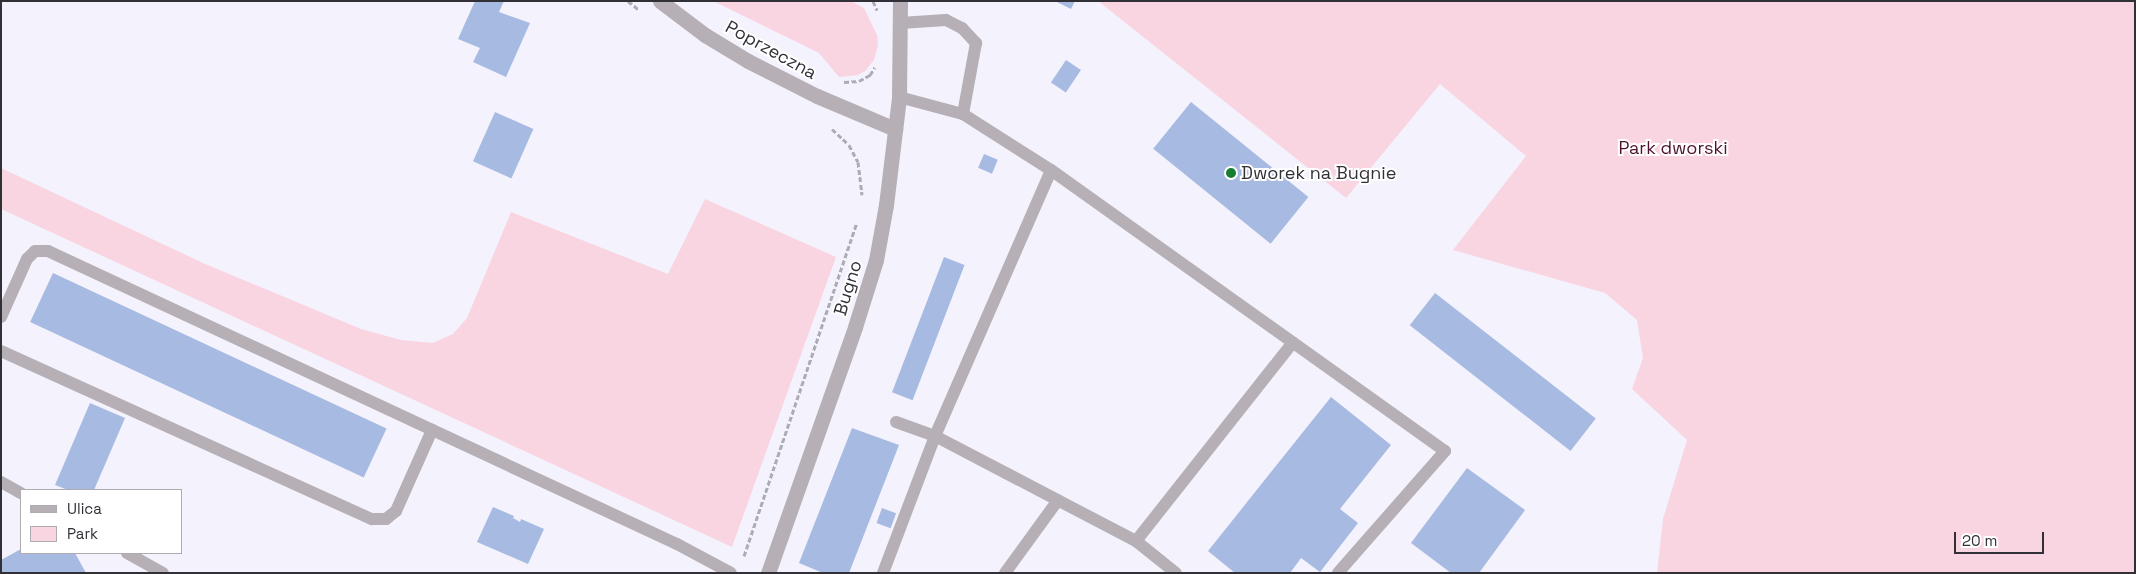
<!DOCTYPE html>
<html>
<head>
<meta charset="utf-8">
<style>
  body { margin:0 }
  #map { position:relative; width:2136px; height:574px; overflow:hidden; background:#f4f2fc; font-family:"Space Grotesk",sans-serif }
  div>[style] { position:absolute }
  .green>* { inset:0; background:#f9d5e2 }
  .building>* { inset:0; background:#a7bae2; transform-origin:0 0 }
  .path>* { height:3px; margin-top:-1.5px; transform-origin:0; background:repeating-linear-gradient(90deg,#adabb4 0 5px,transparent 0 7.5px) }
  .service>* { height:12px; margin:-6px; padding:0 6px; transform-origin:6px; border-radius:6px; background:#b6b0b6 }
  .tertiary>* { height:15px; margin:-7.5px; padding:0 7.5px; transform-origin:7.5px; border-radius:7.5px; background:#b6b0b6 }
  .dots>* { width:14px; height:14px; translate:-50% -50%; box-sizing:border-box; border:2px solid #fff; border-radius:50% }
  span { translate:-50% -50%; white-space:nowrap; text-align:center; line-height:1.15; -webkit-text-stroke:4px #fff; paint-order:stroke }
  .street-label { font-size:18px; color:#313037 }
  .park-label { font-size:18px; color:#4d132f }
  .poi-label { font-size:18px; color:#313037 }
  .left { translate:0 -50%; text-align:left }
  .frame { position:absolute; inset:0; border:2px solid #313037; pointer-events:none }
  .legend { position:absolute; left:20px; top:489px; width:162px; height:65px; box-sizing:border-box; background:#fff; border:1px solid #adacaf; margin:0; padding:6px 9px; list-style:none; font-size:15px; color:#313037 }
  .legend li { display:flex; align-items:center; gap:10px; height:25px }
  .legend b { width:25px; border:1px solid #adacaf }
  .scale { position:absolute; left:1954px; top:532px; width:90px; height:22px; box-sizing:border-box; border:2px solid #313037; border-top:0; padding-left:6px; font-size:15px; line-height:18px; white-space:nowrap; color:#313037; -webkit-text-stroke:4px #fff; paint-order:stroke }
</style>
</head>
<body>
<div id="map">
  <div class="green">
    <i style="clip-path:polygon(713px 1px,851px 1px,864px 8px,877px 35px,878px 46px,874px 60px,865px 71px,858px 75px,839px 77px,819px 53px)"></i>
    <i style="clip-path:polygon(1098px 1px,2135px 1px,2135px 573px,1657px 573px,1663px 519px,1687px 440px,1632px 389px,1643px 358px,1637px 320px,1605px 293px,1453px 250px,1526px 156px,1440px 84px,1346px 198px)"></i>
    <i style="clip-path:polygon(1px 168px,203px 263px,361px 329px,401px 340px,433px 343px,453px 334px,467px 318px,511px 212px,668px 274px,705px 199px,836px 257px,732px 547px,1px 209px)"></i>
  </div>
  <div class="building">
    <i style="clip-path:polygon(475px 1px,504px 1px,499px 12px,530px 23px,506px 77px,473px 62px,480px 48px,458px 39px)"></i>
    <i style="clip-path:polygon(1055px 1px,1075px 1px,1071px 9px)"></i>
    <i style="left:1066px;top:60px;width:18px;height:27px;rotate:34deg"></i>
    <i style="left:1191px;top:102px;width:151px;height:60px;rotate:39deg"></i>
    <i style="left:495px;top:112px;width:42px;height:54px;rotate:24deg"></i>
    <i style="left:984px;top:154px;width:15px;height:15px;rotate:23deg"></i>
    <i style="left:944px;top:257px;width:22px;height:145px;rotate:21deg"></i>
    <i style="left:53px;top:273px;width:368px;height:54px;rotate:25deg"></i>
    <i style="left:1435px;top:293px;width:204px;height:41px;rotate:38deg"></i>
    <i style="clip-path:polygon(1331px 397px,1391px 445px,1340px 509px,1358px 523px,1320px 572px,1301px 558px,1290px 573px,1235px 573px,1208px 551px)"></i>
    <i style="clip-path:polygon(90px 403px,125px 418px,94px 490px,68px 490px,55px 485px)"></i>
    <i style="clip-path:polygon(852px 428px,899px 445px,849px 573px,823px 573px,799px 563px)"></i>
    <i style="clip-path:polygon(1467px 468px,1525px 510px,1479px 573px,1451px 573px,1411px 543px)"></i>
    <i style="clip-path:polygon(493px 507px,514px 516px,513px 518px,520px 522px,521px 519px,544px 529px,528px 564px,477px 542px)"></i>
    <i style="left:882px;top:508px;width:15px;height:16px;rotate:20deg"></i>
    <i style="clip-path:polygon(21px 549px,21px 553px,75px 553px,86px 573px,1px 573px,1px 560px)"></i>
  </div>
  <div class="path">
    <i style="left:628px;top:1px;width:13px;rotate:39deg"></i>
    <i style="left:873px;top:1px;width:10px;rotate:66deg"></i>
    <i style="left:844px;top:82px;width:15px;rotate:-4deg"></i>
    <i style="left:859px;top:81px;width:13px;rotate:-29deg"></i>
    <i style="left:870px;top:75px;width:9px;rotate:-58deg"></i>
    <i style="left:832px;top:129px;width:23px;rotate:43deg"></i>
    <i style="left:849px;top:145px;width:19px;rotate:62deg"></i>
    <i style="left:858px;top:162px;width:33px;rotate:83deg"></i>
    <i style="left:744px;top:556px;width:352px;rotate:-71.3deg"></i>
  </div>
  <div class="service">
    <i style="left:900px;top:23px;width:46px;rotate:-3.7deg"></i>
    <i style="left:946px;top:20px;width:18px;rotate:27deg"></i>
    <i style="left:962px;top:28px;width:21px;rotate:47deg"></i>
    <i style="left:976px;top:43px;width:72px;rotate:100.4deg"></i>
    <i style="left:899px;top:97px;width:66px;rotate:14.9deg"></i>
    <i style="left:963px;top:114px;width:104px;rotate:32.5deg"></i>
    <i style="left:1051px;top:170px;width:484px;rotate:35.5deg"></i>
    <i style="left:1445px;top:451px;width:162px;rotate:131.3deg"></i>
    <i style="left:1px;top:317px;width:64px;rotate:-65.9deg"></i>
    <i style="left:27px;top:259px;width:11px;rotate:-45deg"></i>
    <i style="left:35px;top:251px;width:13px"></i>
    <i style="left:48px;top:251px;width:694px;rotate:24.98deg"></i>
    <i style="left:677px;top:544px;width:61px;rotate:28.2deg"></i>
    <i style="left:1px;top:351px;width:407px;rotate:24.4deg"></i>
    <i style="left:372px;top:519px;width:14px"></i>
    <i style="left:386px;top:519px;width:13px;rotate:-39deg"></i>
    <i style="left:396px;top:511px;width:89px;rotate:-66deg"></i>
    <i style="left:896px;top:422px;width:41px;rotate:19.7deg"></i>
    <i style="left:935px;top:436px;width:227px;rotate:27.6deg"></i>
    <i style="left:1136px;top:541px;width:253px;rotate:-51.7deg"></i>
    <i style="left:1px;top:482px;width:23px;rotate:29deg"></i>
    <i style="left:1136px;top:541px;width:51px;rotate:38.7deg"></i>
    <i style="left:127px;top:553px;width:41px;rotate:29.1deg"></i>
    <i style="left:883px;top:573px;width:147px;rotate:-69.2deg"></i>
    <i style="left:935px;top:436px;width:290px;rotate:-66.4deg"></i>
    <i style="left:1005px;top:573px;width:90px;rotate:-54deg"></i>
  </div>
  <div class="tertiary">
    <i style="left:660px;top:1px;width:56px;rotate:37.1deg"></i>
    <i style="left:705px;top:35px;width:50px;rotate:31.2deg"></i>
    <i style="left:748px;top:61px;width:77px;rotate:26.9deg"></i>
    <i style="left:817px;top:96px;width:85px;rotate:22.9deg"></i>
    <i style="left:768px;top:573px;width:261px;rotate:-70.5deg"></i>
    <i style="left:855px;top:327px;width:70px;rotate:-72.6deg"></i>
    <i style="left:876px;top:260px;width:56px;rotate:-79.7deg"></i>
    <i style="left:886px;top:205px;width:109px;rotate:-83.1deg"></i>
    <i style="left:899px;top:97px;width:96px;rotate:-89.4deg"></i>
  </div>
  <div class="dots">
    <i style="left:1231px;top:173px;background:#177d30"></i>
  </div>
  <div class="street-label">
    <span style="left:771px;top:50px;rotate:29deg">Poprzeczna</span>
    <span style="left:848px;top:288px;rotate:-73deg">Bugno</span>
  </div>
  <div class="park-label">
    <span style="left:1673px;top:148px">Park dworski</span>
  </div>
  <div class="poi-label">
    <span class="left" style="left:1241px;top:173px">Dworek na Bugnie</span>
  </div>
  <div class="frame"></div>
  <ul class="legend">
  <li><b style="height:6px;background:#b6b0b6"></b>Ulica</li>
  <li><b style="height:14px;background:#f9d5e2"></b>Park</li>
  </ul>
  <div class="scale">20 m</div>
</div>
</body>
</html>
